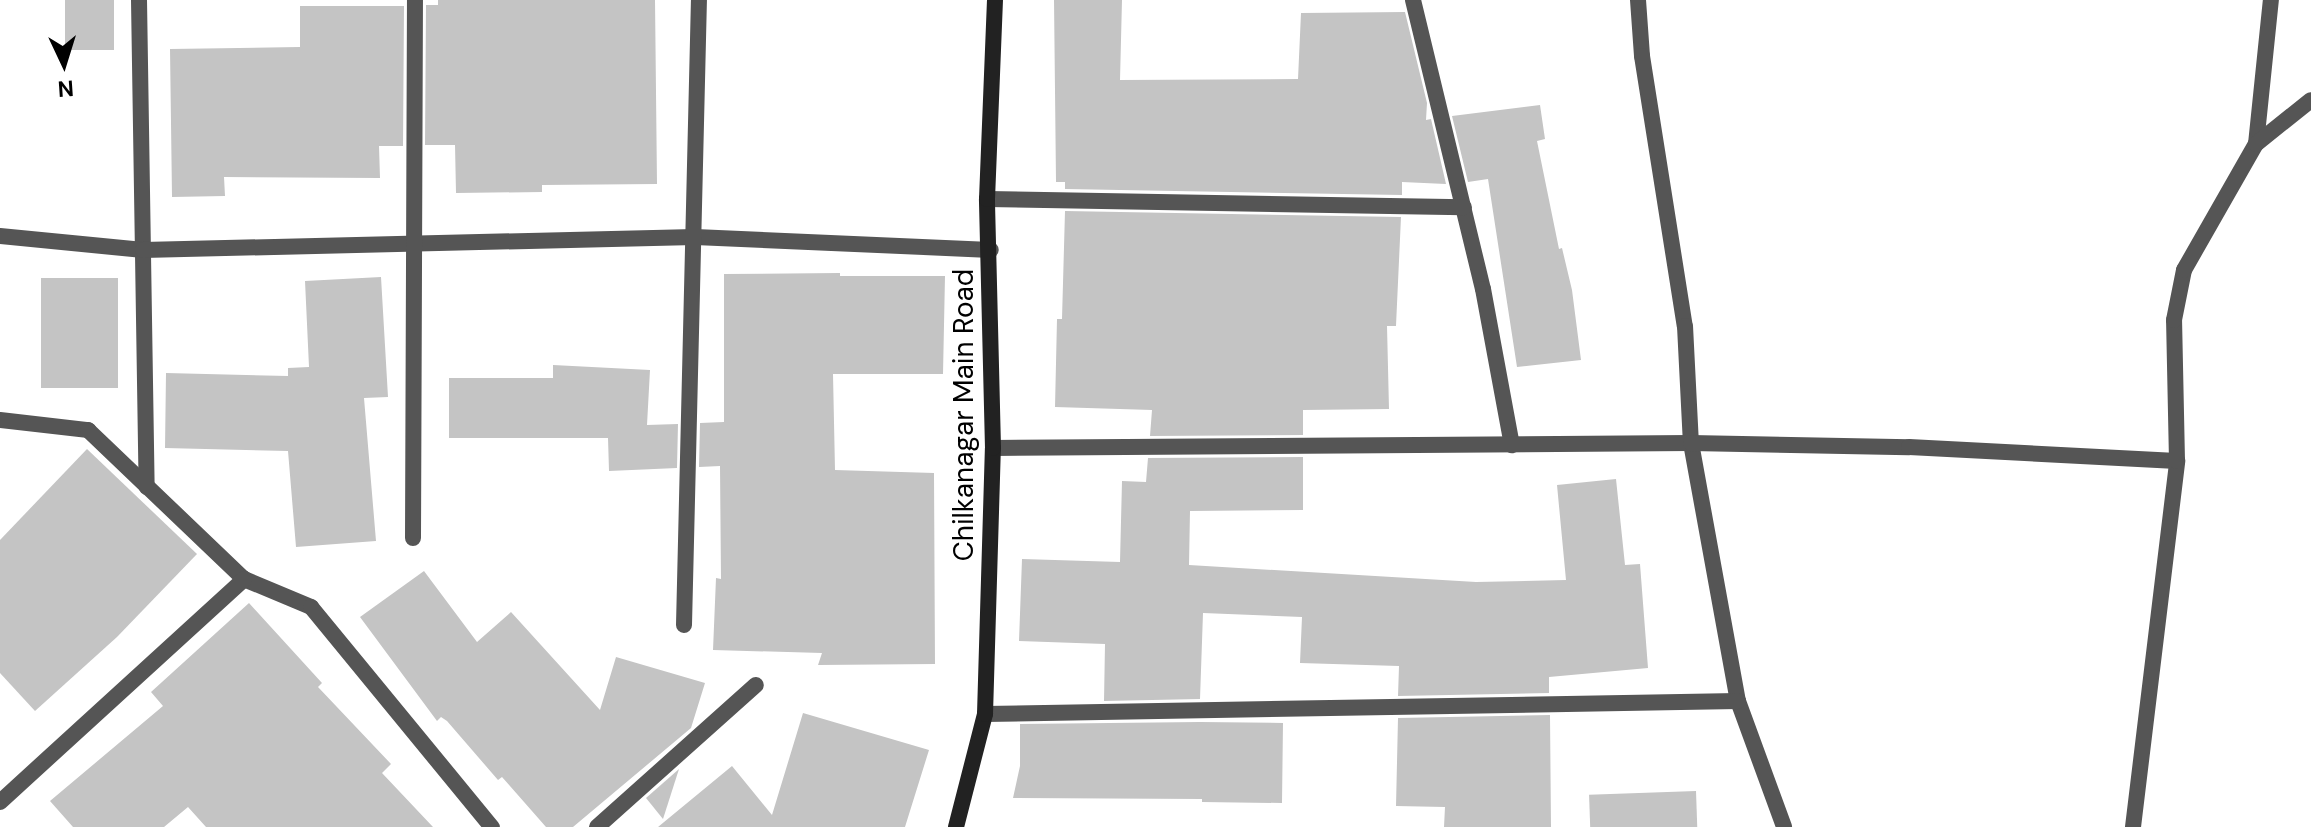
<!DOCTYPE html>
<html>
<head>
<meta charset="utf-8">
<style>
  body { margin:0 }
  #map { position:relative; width:2311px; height:827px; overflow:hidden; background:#fff; font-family:"DM Sans",sans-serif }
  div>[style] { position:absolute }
  .building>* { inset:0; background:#c4c4c4; transform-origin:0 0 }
  .street>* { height:16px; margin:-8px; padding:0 8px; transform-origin:8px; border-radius:8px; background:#555 }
  .secondary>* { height:16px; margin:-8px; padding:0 8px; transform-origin:8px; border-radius:8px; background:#222 }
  span { translate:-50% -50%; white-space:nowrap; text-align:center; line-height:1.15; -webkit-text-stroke:7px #fff; paint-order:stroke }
  .street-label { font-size:28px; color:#000 }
  .north { position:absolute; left:24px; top:24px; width:80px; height:80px; -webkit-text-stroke:6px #fff; paint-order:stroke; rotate:176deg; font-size:22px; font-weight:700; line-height:32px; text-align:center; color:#000 }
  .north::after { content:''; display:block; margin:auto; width:28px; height:36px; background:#000; clip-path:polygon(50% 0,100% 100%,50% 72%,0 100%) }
</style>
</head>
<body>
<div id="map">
  <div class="building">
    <i style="left:65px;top:0;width:49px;height:50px"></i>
    <i style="clip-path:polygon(438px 0,655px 0,657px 184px,542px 185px,542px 192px,456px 193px,455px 145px,425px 145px,426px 5px,438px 5px)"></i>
    <i style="clip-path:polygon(1054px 0,1122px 0,1120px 80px,1298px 79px,1301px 13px,1405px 12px,1427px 103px,1426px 120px,1431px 119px,1446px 184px,1402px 182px,1402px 195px,1065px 189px,1065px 182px,1056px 182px)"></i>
    <i style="clip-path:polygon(300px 6px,404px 6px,403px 146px,379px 146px,380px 178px,224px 177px,225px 196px,172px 197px,170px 49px,300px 47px)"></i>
    <i style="clip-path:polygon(1540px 105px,1545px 139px,1537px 141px,1559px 249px,1562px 248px,1572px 290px,1581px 360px,1517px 367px,1488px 179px,1468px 182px,1452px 116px)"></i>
    <i style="clip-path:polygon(1065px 211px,1401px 217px,1396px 326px,1387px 326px,1389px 409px,1303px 410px,1303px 435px,1150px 436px,1152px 410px,1055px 407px,1057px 319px,1062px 319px)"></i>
    <i style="clip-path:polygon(840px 273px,840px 276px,945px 276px,943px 374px,833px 374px,835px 470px,934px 473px,935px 664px,818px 665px,822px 653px,713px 650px,716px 578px,721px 579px,720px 466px,699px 467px,700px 423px,724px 422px,724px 274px)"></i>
    <i style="clip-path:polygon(381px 277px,388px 397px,364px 398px,376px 541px,296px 547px,288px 451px,165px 448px,166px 373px,288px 376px,288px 368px,309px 367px,305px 281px)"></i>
    <i style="left:41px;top:278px;width:77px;height:110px"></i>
    <i style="clip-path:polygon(553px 365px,650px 370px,647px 425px,678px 424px,677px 468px,609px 471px,608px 438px,449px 438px,449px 378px,553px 378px)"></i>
    <i style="clip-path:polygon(87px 449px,197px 554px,117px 637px,35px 711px,0 673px,0 540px)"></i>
    <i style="clip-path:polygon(1303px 457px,1303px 510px,1190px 511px,1189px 565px,1476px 582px,1566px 580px,1557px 485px,1616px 479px,1625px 565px,1640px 564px,1648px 668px,1549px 677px,1549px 693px,1398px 696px,1399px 666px,1300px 663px,1302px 617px,1203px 613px,1200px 699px,1104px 701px,1105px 644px,1019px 641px,1022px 559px,1120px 562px,1122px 481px,1146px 482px,1148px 458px)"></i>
    <i style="clip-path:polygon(424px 571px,477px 642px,511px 612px,600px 710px,616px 657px,705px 683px,691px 728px,573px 827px,546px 827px,502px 777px,498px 780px,447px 721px,441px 717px,437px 721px,360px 617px)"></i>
    <i style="clip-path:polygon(249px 603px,322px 683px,318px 687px,391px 764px,382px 773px,433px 827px,206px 827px,188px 807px,164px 827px,73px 827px,50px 801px,163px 706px,151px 692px)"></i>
    <i style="clip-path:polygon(803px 713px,929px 750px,905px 827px,658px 827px,732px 766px,772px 815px)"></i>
    <i style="clip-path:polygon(1550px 715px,1551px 827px,1444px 827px,1445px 807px,1396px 806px,1398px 718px)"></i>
    <i style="clip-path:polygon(1200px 722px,1283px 723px,1282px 803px,1202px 802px,1202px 799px,1013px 798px,1020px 766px,1020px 724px)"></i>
    <i style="clip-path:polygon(679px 769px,663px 819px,646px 798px)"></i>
    <i style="left:1696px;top:791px;width:36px;height:107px;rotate:88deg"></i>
  </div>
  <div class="street">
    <i style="left:139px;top:0;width:487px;rotate:89.1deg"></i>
    <i style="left:1413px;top:0;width:297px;rotate:76.4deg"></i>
    <i style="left:1483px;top:289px;width:159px;rotate:79.5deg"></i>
    <i style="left:1638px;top:0;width:56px;rotate:85.9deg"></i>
    <i style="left:1642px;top:56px;width:273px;rotate:81deg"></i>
    <i style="left:1685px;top:326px;width:117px;rotate:87.1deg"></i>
    <i style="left:1691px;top:443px;width:262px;rotate:79.7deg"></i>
    <i style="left:1738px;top:701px;width:134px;rotate:69.9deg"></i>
    <i style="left:2256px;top:144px;width:145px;rotate:-84.1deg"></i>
    <i style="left:987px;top:199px;width:477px;rotate:1deg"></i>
    <i style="left:0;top:236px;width:144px;rotate:5.6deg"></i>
    <i style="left:143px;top:250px;width:552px;rotate:-1.35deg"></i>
    <i style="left:695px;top:237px;width:296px;rotate:2.5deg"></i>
    <i style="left:0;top:420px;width:89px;rotate:6.5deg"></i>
    <i style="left:88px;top:430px;width:216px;rotate:43.7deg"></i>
    <i style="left:244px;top:579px;width:73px;rotate:22.7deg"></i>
    <i style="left:311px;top:607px;width:285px;rotate:50.6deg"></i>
    <i style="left:993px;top:448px;width:698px;rotate:-0.41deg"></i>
    <i style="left:1691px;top:443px;width:218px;rotate:1.1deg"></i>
    <i style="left:1909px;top:447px;width:268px;rotate:3deg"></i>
    <i style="left:413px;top:538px;width:538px;rotate:-89.79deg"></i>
    <i style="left:684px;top:625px;width:625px;rotate:-88.63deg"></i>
    <i style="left:985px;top:714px;width:753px;rotate:-0.99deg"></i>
    <i style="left:0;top:802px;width:331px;rotate:-42.4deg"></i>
    <i style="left:597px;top:827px;width:213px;rotate:-41.8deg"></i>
    <i style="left:2133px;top:827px;width:369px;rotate:-83.1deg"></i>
    <i style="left:2177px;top:461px;width:141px;rotate:-91.2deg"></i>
    <i style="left:2174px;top:320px;width:51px;rotate:-78.7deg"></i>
    <i style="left:2184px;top:270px;width:145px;rotate:-60.3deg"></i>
    <i style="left:2256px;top:144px;width:70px;rotate:-38.7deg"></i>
  </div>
  <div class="secondary">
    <i style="left:956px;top:827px;width:117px;rotate:-75.6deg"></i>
    <i style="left:985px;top:714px;width:266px;rotate:-88.3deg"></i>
    <i style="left:993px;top:448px;width:249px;rotate:-91.4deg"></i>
    <i style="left:987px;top:199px;width:199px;rotate:-87.7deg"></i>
  </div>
  <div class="street-label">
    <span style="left:964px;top:415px;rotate:-90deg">Chilkanagar Main Road</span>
  </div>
  <div class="north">N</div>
</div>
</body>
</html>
